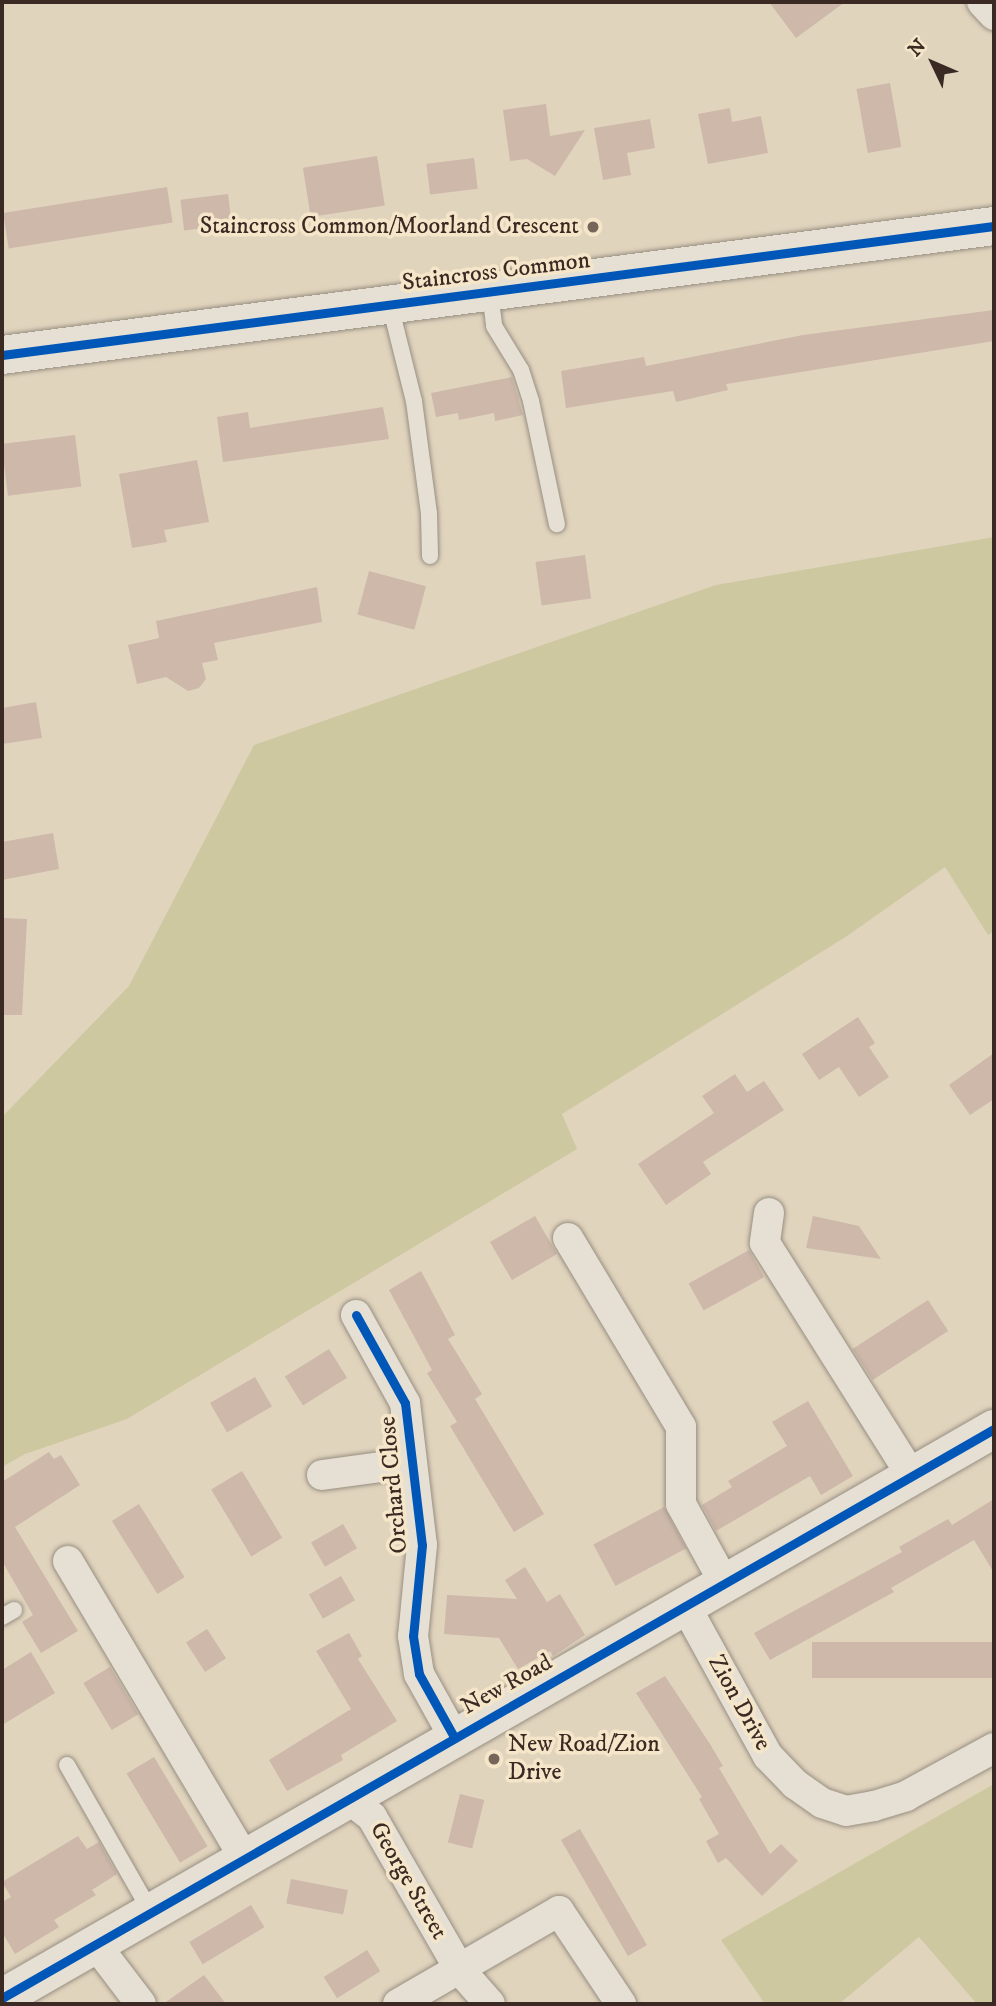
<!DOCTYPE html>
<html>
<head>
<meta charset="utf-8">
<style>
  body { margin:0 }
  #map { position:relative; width:996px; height:2006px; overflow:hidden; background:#e1d4bd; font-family:"IM FELL DW Pica",serif }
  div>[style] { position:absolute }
  .green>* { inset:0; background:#cdc8a0 }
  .building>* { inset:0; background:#cdb8aa; transform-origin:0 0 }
  .roads { filter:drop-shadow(0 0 2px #988f82) drop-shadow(0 0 2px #988f82) }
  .lane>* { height:16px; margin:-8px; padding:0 8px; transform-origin:8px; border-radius:8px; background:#e6e0d4 }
  .street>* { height:30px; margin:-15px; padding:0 15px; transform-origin:15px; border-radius:15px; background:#e6e0d4 }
  .secondary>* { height:38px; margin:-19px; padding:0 19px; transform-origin:19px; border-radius:19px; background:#e6e0d4 }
  .cycleway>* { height:9px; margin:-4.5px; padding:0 4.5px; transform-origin:4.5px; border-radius:4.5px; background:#0057b8 }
  .dots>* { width:19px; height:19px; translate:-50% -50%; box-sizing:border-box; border:4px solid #f5e6ca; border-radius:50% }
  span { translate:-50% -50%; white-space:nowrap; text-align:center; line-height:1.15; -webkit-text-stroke:7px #f5e6ca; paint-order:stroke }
  .poi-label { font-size:24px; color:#3b2a23 }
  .right { translate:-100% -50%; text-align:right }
  .left { translate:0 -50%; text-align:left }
  .street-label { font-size:24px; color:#3b2a23 }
  .frame { position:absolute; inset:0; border:4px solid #3b2a23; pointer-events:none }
  .north { position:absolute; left:898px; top:28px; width:70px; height:70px; -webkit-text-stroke:5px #f5e6ca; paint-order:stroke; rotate:314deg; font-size:19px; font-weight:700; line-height:28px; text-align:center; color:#3b2a23 }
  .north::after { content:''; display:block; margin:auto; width:24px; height:32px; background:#3b2a23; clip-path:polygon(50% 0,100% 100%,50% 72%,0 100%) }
</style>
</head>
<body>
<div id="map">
  <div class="green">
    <i style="clip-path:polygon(994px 537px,994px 931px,988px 935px,945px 867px,847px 936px,562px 1114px,577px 1149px,127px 1419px,25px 1454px,2px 1467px,2px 1117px,129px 986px,254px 745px,716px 585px)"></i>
    <i style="clip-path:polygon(994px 1784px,994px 2004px,977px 2004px,919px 1937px,839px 2004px,765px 2004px,721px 1940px)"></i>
  </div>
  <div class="building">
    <i style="clip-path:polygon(769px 2px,845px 2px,796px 38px)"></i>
    <i style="left:890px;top:83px;width:65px;height:34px;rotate:80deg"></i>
    <i style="clip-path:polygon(546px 104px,550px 136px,585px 130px,555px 176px,527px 159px,510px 161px,503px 110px)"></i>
    <i style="clip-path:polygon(730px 108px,732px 122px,761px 116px,768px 153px,708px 164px,698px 114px)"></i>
    <i style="clip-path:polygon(650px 119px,655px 148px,627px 153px,631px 175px,603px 180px,594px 128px)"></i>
    <i style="left:377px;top:156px;width:50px;height:75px;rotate:81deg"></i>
    <i style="left:474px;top:158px;width:31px;height:48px;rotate:83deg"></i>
    <i style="left:167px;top:187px;width:36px;height:166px;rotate:81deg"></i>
    <i style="left:228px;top:194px;width:31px;height:48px;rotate:83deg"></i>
    <i style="clip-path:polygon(994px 310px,994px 341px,726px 384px,728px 390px,676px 402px,673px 391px,566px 408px,561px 371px,644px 357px,646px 366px,803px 335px)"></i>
    <i style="clip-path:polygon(512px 377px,523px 415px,495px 421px,494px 413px,459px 420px,458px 413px,436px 417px,431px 393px)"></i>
    <i style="clip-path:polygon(383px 407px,389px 439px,223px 462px,217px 417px,248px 412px,250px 428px)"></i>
    <i style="left:75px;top:435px;width:52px;height:74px;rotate:83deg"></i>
    <i style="clip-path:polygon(197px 460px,209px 522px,164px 530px,167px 542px,132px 548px,119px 474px)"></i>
    <i style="left:585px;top:555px;width:44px;height:50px;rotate:82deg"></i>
    <i style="left:369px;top:571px;width:59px;height:45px;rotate:15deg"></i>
    <i style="clip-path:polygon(317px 587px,322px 622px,214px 643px,218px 660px,202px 663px,206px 679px,199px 688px,188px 691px,166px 677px,137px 684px,128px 645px,159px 638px,156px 621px)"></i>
    <i style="clip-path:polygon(36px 702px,42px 738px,2px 744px,2px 708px)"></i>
    <i style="clip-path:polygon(53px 833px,59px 869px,2px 880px,2px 842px)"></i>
    <i style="clip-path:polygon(2px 918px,27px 919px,22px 1015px,2px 1015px)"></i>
    <i style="clip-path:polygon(858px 1017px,875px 1043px,869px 1047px,889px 1077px,859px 1097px,839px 1067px,819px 1080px,802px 1054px)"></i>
    <i style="clip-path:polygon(994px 1053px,994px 1099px,970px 1115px,949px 1085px)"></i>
    <i style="clip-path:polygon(735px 1074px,747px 1092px,764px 1081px,784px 1110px,703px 1162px,711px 1174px,666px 1205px,638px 1164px,714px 1113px,702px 1096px)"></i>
    <i style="left:535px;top:1216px;width:44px;height:52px;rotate:60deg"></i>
    <i style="clip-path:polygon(813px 1216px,859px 1226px,881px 1259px,806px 1248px)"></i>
    <i style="left:749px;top:1250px;width:31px;height:69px;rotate:61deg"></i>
    <i style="clip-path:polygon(421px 1271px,455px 1335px,448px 1339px,482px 1394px,475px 1399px,544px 1514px,514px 1532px,450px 1426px,457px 1422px,427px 1373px,432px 1370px,389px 1290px)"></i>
    <i style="left:928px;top:1300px;width:37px;height:90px;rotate:57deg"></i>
    <i style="left:329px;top:1349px;width:34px;height:52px;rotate:58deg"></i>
    <i style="left:255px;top:1377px;width:34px;height:52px;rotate:60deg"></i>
    <i style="clip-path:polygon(808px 1401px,853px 1476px,821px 1495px,810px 1476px,716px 1531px,702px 1505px,732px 1487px,728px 1481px,787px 1446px,772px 1422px)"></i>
    <i style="clip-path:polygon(49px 1452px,54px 1459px,61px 1455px,80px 1485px,15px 1527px,78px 1631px,41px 1653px,22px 1622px,33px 1615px,2px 1561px,2px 1482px)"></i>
    <i style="left:242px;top:1471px;width:78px;height:36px;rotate:59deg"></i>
    <i style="clip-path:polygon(994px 1499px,994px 1573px,974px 1540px,891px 1588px,894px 1592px,770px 1660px,754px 1633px,902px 1552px,899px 1547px,948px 1519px,952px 1525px)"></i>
    <i style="left:139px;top:1504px;width:86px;height:32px;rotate:58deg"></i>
    <i style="left:664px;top:1507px;width:47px;height:80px;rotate:62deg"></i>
    <i style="left:343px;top:1524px;width:28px;height:37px;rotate:60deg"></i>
    <i style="clip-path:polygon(525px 1567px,547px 1602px,560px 1594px,585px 1635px,553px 1656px,550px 1651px,518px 1669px,499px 1638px,444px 1634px,447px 1595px,517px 1599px,505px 1580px)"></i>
    <i style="left:341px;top:1576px;width:28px;height:37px;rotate:60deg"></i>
    <i style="left:207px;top:1629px;width:35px;height:25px;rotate:57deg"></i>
    <i style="clip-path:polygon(349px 1633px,362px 1656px,358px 1659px,397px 1721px,341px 1755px,343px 1760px,287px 1791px,269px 1760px,351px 1709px,316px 1651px)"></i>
    <i style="left:994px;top:1642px;width:36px;height:182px;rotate:90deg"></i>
    <i style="clip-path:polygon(31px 1652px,55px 1693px,2px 1725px,2px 1670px)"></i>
    <i style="left:110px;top:1667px;width:55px;height:31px;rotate:59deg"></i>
    <i style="clip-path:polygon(665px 1676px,710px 1744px,723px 1766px,719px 1768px,770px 1854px,781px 1844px,798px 1861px,762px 1896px,726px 1858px,718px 1863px,706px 1841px,719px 1834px,699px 1799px,702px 1797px,636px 1693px)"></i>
    <i style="left:154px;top:1757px;width:104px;height:32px;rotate:59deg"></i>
    <i style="left:460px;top:1794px;width:25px;height:50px;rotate:14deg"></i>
    <i style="left:580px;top:1829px;width:134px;height:22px;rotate:60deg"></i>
    <i style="clip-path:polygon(78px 1836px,87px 1849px,99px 1842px,117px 1874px,92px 1890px,96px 1895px,54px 1920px,59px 1927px,15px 1954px,2px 1932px,2px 1902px,11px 1897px,2px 1882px)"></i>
    <i style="left:291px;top:1879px;width:58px;height:25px;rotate:11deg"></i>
    <i style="left:251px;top:1905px;width:26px;height:72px;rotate:59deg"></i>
    <i style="left:367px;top:1950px;width:25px;height:51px;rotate:58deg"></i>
    <i style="clip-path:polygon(204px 1975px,226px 2004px,163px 2004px)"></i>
  </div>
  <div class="roads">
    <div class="lane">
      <i style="left:490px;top:292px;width:34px;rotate:83deg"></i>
      <i style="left:494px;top:326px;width:52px;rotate:58.5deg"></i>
      <i style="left:521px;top:370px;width:33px;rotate:72deg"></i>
      <i style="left:531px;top:401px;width:126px;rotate:78.1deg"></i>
      <i style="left:390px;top:305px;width:99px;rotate:76deg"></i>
      <i style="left:414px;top:401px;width:114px;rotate:82.4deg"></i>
      <i style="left:429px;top:514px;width:42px;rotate:88.6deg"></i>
      <i style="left:2px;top:1617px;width:14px;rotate:-30deg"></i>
      <i style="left:67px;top:1765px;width:169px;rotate:60.3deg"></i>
    </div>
    <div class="street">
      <i style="left:982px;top:2px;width:18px;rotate:47deg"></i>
      <i style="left:769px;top:1213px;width:30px;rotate:98deg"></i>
      <i style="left:765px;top:1243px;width:274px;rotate:57.8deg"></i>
      <i style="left:568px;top:1238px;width:220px;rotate:59.1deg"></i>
      <i style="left:681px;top:1427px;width:77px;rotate:90deg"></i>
      <i style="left:681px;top:1504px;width:91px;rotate:61.2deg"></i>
      <i style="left:356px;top:1315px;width:101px;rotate:60.9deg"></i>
      <i style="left:405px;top:1403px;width:143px;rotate:83.2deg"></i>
      <i style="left:422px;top:1545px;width:91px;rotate:95.6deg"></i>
      <i style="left:413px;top:1636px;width:38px;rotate:81deg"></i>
      <i style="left:419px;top:1674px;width:72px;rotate:60.9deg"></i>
      <i style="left:322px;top:1475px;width:90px;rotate:-7.7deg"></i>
      <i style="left:68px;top:1561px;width:345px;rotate:59.3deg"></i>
      <i style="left:686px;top:1607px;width:170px;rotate:61.2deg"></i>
      <i style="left:768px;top:1756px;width:39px;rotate:46deg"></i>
      <i style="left:795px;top:1784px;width:33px;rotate:35deg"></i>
      <i style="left:822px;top:1803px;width:25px;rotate:18deg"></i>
      <i style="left:846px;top:1811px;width:28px;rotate:-10deg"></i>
      <i style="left:874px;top:1806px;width:34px;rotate:-17deg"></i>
      <i style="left:906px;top:1796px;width:100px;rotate:-28.6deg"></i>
      <i style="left:349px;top:1799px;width:29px;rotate:38deg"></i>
      <i style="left:372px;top:1817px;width:177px;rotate:60.1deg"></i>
      <i style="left:460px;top:1970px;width:45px;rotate:48.6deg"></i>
      <i style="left:96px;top:1945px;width:74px;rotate:52.7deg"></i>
      <i style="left:398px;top:2004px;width:186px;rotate:-30deg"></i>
      <i style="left:559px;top:1911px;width:112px;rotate:56.3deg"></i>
    </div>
    <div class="secondary">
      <i style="left:2px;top:355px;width:1000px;rotate:-7.41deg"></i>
      <i style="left:2px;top:1998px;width:1144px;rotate:-29.84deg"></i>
    </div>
  </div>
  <div class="cycleway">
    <i style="left:2px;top:355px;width:1000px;rotate:-7.41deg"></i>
    <i style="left:356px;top:1315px;width:101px;rotate:60.9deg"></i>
    <i style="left:405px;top:1403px;width:143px;rotate:83.2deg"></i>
    <i style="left:422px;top:1545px;width:91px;rotate:95.6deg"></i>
    <i style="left:413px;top:1636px;width:38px;rotate:81deg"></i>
    <i style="left:419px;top:1674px;width:72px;rotate:60.9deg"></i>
    <i style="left:2px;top:1998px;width:1144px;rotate:-29.84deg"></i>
  </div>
  <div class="dots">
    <i style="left:593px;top:227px;background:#756659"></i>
    <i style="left:494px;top:1759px;background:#756659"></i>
  </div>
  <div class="poi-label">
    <span class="right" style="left:579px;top:227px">Staincross Common/Moorland Crescent</span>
    <span class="left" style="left:508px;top:1759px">New Road/Zion<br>Drive</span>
  </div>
  <div class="street-label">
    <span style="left:496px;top:272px;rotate:-7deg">Staincross Common</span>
    <span style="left:394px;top:1485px;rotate:-95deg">Orchard Close</span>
    <span style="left:507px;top:1685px;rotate:-29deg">New Road</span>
    <span style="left:739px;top:1703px;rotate:61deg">Zion Drive</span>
    <span style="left:408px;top:1881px;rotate:60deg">George Street</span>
  </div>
  <div class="frame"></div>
  <div class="north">N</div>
</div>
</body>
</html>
